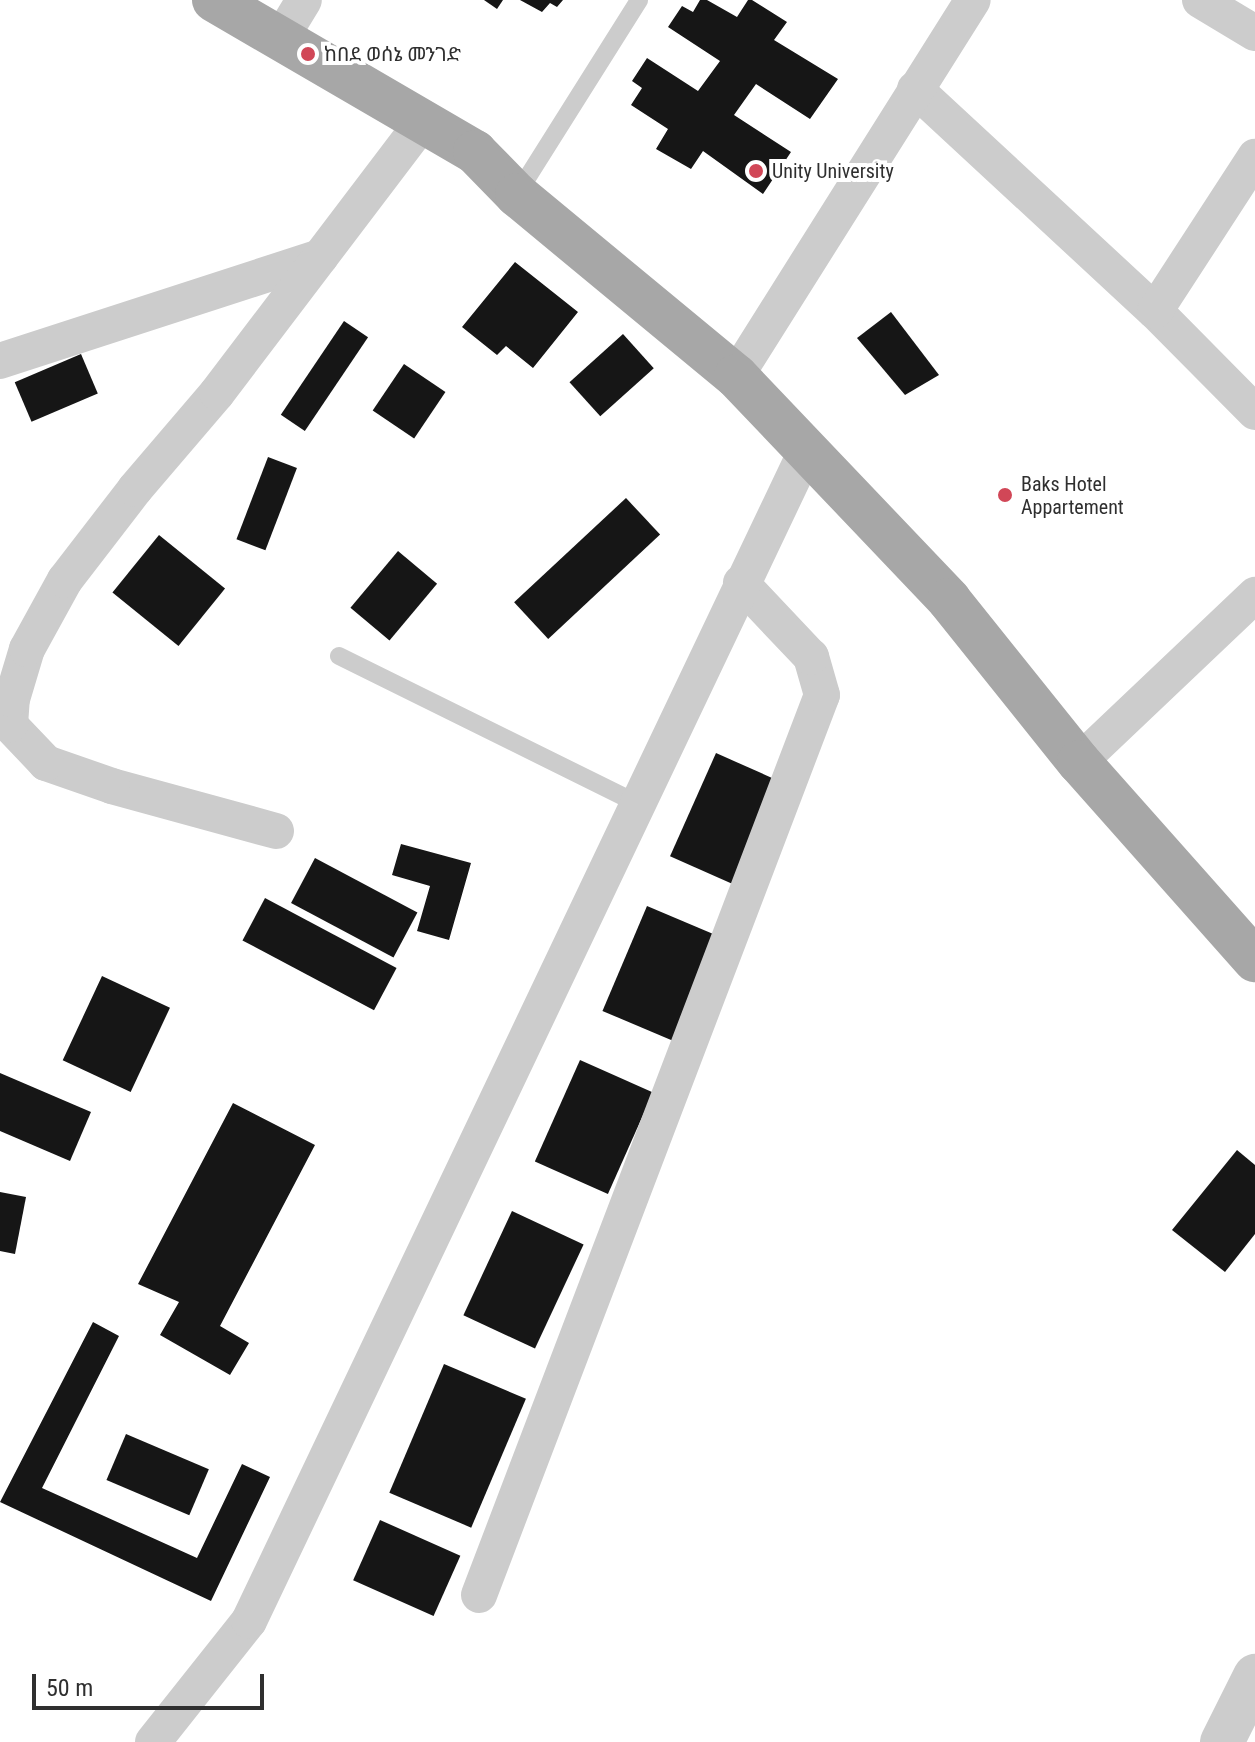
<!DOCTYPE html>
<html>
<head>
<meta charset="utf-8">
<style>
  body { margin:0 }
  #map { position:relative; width:1255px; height:1742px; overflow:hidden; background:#fff; font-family:"Roboto Condensed","Noto Sans Ethiopic",sans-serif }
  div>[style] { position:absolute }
  .building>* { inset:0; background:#161616; transform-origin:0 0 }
  .service>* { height:18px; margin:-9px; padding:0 9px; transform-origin:9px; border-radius:9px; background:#ccc }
  .minor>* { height:36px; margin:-18px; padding:0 18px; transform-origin:18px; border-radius:18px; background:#ccc }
  .tertiary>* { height:44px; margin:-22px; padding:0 22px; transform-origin:22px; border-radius:22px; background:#ccc }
  .primary>* { height:44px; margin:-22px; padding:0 22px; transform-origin:22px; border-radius:22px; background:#a7a7a7 }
  .dots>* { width:22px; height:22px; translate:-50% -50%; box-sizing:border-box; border:4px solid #fff; border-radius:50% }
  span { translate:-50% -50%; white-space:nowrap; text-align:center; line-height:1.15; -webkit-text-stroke:8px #fff; paint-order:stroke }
  .poi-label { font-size:20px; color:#2f2f2f }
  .left { translate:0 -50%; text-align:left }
  .scale { position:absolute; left:32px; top:1674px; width:232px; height:36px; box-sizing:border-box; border:4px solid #2f2f2f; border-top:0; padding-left:10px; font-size:24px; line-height:28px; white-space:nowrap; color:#2f2f2f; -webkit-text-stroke:6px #fff; paint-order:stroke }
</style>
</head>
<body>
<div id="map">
  <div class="building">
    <i style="clip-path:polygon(484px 0,503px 0,497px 9px)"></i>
    <i style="clip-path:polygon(520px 0,563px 0,557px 7px,550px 3px,542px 12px)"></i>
    <i style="clip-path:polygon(700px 0,707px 0,737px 17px,748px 0,752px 0,787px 22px,774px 40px,838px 79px,810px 119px,756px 84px,734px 115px,791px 152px,763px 194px,703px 151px,691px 169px,656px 149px,668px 129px,631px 105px,642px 88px,632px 81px,647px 58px,698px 91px,720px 61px,668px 27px,682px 6px,693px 12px)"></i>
    <i style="clip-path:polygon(515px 262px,578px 312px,533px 368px,506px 346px,497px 355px,462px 327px)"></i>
    <i style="clip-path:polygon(891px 312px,939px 375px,905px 395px,857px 338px)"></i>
    <i style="left:344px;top:321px;width:29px;height:113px;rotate:34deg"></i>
    <i style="left:623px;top:334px;width:46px;height:72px;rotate:48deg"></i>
    <i style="left:81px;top:354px;width:43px;height:72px;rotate:67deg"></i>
    <i style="left:404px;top:364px;width:50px;height:56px;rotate:34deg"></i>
    <i style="left:268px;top:457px;width:31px;height:88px;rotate:21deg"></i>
    <i style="left:626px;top:498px;width:50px;height:153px;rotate:47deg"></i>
    <i style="left:159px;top:535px;width:85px;height:74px;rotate:39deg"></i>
    <i style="left:398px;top:551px;width:51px;height:74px;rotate:40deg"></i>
    <i style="left:716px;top:753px;width:79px;height:113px;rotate:24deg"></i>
    <i style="clip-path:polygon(401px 844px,471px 863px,449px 940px,417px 931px,430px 886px,392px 875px)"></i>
    <i style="left:315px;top:858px;width:116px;height:51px;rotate:28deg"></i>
    <i style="left:265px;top:898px;width:149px;height:48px;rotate:28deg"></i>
    <i style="left:647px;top:906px;width:79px;height:114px;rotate:23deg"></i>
    <i style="left:102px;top:976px;width:75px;height:93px;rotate:25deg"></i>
    <i style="left:580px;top:1060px;width:80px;height:111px;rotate:24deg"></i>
    <i style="clip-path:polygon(0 1073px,91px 1112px,70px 1161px,0 1131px)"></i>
    <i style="clip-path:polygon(233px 1103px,315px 1145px,220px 1326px,249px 1343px,230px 1375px,160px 1335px,179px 1302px,138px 1284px)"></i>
    <i style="clip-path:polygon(1237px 1150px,1255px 1165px,1255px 1234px,1225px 1272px,1172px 1230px)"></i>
    <i style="clip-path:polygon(0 1192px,26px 1197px,15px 1254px,0 1251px)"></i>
    <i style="left:512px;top:1211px;width:79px;height:115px;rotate:25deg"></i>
    <i style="clip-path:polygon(93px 1322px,119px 1336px,42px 1488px,197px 1558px,242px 1464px,270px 1477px,211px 1601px,0 1502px)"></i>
    <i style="left:444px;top:1364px;width:89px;height:140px;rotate:23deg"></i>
    <i style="left:126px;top:1434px;width:90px;height:50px;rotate:23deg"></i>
    <i style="left:380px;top:1520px;width:88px;height:66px;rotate:24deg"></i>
  </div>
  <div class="service">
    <i style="left:517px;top:194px;width:229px;rotate:-57.8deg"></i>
    <i style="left:339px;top:656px;width:332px;rotate:26.3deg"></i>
  </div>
  <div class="minor">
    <i style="left:1200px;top:0;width:64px;rotate:31deg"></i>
    <i style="left:281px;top:38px;width:44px;rotate:-58.8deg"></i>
    <i style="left:915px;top:89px;width:327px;rotate:42.8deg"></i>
    <i style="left:1155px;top:311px;width:142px;rotate:45.3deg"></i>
    <i style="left:1155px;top:311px;width:184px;rotate:-57deg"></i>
    <i style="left:0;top:361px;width:337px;rotate:-18deg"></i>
    <i style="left:736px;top:376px;width:444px;rotate:-57.8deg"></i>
    <i style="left:1079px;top:762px;width:243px;rotate:-43.5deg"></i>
    <i style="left:276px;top:831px;width:170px;rotate:-164.7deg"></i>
    <i style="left:112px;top:786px;width:70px;rotate:-160.8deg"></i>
    <i style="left:46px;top:763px;width:52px;rotate:-133.5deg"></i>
    <i style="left:10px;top:725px;width:26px;rotate:-86deg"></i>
    <i style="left:12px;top:699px;width:52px;rotate:-73.3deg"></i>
    <i style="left:27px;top:649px;width:79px;rotate:-61.2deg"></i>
    <i style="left:65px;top:580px;width:115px;rotate:-52.4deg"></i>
    <i style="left:135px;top:489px;width:126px;rotate:-49.5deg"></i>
    <i style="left:217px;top:393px;width:340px;rotate:-52.8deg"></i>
    <i style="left:479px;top:1595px;width:963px;rotate:-69.14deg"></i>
    <i style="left:822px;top:695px;width:40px;rotate:-106deg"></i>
    <i style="left:811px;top:657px;width:102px;rotate:-133.4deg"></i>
    <i style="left:153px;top:1742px;width:154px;rotate:-51.6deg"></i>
    <i style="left:249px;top:1621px;width:1298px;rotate:-64.54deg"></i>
  </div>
  <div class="tertiary">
    <i style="left:1222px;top:1742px;width:74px;rotate:-63.4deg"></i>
  </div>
  <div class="primary">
    <i style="left:214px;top:0;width:302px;rotate:30.2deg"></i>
    <i style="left:475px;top:152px;width:60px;rotate:45.7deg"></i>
    <i style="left:517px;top:195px;width:284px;rotate:39.6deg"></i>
    <i style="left:736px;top:376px;width:309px;rotate:46.4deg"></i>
    <i style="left:949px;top:600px;width:208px;rotate:51.3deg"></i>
    <i style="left:1079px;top:762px;width:265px;rotate:48.4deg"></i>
  </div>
  <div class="dots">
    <i style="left:308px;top:54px;background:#d14757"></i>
    <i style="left:756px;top:171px;background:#d14757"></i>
    <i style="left:1005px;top:495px;background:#d14757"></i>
  </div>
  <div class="poi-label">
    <span class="left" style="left:324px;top:54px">ከበደ ወሰኔ መንገድ</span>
    <span class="left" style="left:772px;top:171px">Unity University</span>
    <span class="left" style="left:1021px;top:496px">Baks Hotel<br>Appartement</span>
  </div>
  <div class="scale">50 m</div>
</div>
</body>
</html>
